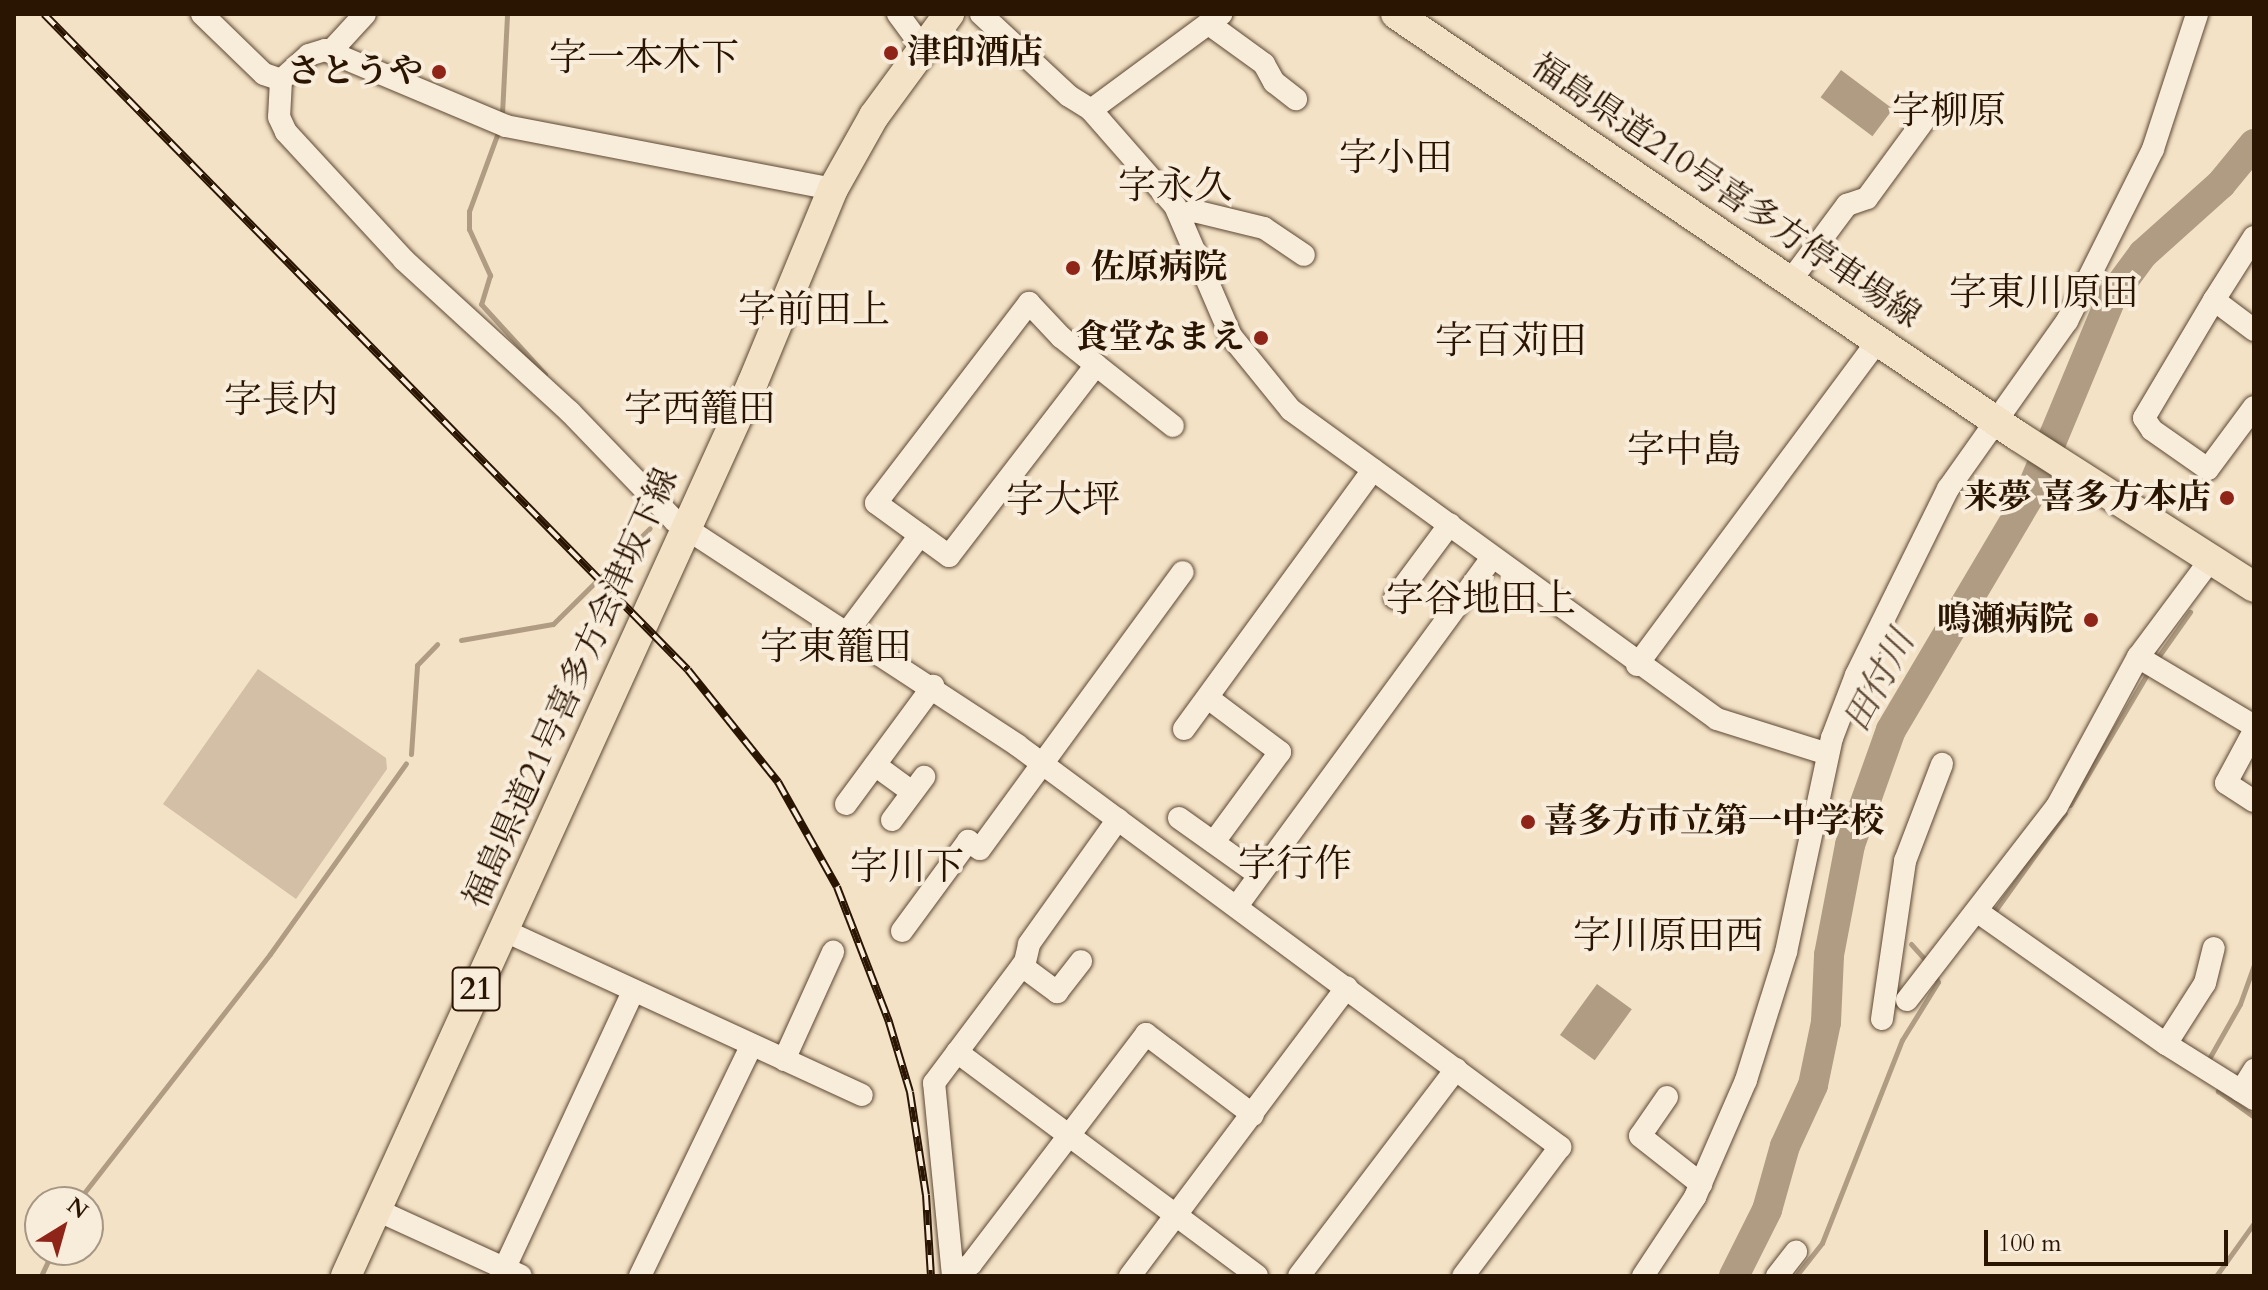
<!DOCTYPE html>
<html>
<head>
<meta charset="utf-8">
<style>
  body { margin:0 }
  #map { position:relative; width:2268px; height:1290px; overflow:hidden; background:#f4e2c6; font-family:Cardo,"Noto Serif JP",serif }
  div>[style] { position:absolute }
  .green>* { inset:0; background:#d2bfa5 }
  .water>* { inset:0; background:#af9c83; transform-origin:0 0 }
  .stream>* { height:5px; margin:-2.5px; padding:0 2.5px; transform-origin:2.5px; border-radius:2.5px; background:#af9c83 }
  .river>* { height:30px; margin:-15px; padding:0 15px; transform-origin:15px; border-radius:15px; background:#af9c83 }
  .roads { filter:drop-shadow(0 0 2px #5c4833) drop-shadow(0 0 2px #5c4833) }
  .minor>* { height:22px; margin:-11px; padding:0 11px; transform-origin:11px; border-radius:11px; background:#f8ecda }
  .major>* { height:30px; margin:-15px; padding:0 15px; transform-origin:15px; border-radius:15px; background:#f4e2c6 }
  .rail>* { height:8px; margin-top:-4px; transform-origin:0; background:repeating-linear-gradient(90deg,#f8ecda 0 15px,#2a1402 0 30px); box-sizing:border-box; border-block:2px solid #2a1402 }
  .dots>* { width:22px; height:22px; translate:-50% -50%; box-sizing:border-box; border:4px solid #f8ecda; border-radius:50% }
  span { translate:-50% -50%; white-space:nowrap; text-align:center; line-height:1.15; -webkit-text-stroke:8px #f8ecda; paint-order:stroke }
  .shield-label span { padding:2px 6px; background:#f8ecda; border:2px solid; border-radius:6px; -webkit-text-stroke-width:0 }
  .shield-label { font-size:32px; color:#2a1402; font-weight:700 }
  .poi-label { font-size:34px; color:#2a1402; font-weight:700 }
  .left { translate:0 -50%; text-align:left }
  .right { translate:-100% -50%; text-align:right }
  .street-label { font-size:34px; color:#2a1402 }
  .water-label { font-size:36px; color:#5f4a36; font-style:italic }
  .quarter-label { font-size:38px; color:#2a1402 }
  .frame { position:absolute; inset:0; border:16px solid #2a1402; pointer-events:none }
  .north { position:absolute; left:24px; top:1186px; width:80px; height:80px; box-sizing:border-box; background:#f8ecda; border:2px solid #a69684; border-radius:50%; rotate:37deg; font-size:22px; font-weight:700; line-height:32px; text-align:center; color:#2a1402 }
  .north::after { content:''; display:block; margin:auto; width:28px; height:36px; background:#8f2418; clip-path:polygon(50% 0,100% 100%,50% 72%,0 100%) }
  .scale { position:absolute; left:1984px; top:1230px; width:244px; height:36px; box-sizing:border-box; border:4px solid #2a1402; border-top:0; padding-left:10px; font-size:24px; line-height:28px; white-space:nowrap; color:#2a1402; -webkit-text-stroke:6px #f8ecda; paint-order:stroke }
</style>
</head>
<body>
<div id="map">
  <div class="green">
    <i style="clip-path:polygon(258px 669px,386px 758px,387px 769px,296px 899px,163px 804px)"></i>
  </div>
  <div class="water">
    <i style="left:1841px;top:70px;width:65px;height:34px;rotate:37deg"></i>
    <i style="left:1597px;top:984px;width:43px;height:63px;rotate:36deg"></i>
  </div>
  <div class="stream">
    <i style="left:502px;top:114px;width:100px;rotate:-87.1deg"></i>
    <i style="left:497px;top:135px;width:81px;rotate:110.2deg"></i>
    <i style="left:469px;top:211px;width:18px;rotate:90deg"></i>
    <i style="left:469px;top:229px;width:51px;rotate:65.5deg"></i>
    <i style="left:490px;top:275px;width:30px;rotate:107deg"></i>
    <i style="left:481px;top:304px;width:95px;rotate:47.6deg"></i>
    <i style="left:461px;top:640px;width:93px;rotate:-9.9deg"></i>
    <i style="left:553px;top:624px;width:136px;rotate:-44.7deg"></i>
    <i style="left:2156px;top:660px;width:59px;rotate:-54.7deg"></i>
    <i style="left:411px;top:754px;width:89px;rotate:-86.1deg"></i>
    <i style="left:417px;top:665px;width:29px;rotate:-46deg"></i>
    <i style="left:2070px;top:805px;width:158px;rotate:-59.5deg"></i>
    <i style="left:1992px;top:915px;width:125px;rotate:-54.4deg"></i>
    <i style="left:1911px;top:944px;width:27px;rotate:48deg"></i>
    <i style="left:2206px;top:1064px;width:69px;rotate:-60.5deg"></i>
    <i style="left:2240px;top:1004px;width:41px;rotate:-70.3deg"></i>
    <i style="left:2222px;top:1087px;width:6px;rotate:135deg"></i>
    <i style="left:2218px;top:1091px;width:44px;rotate:35.8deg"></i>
    <i style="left:77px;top:1202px;width:314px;rotate:-52.1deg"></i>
    <i style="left:270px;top:954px;width:234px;rotate:-54.5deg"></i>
    <i style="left:41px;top:1276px;width:29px;rotate:-65deg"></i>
    <i style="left:1796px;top:1276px;width:42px;rotate:-51.8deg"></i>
    <i style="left:1822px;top:1243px;width:218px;rotate:-68.5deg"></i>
    <i style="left:1902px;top:1040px;width:68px;rotate:-58.2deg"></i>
    <i style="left:1938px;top:982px;width:7px;rotate:-117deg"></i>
    <i style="left:2216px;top:1276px;width:65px;rotate:-54.4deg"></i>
  </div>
  <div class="river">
    <i style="left:1734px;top:1276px;width:74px;rotate:-63.4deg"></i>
    <i style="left:1767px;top:1210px;width:66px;rotate:-74.3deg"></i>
    <i style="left:1785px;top:1146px;width:67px;rotate:-65.3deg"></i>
    <i style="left:1813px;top:1085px;width:64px;rotate:-78.3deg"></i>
    <i style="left:1826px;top:1022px;width:67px;rotate:-87.4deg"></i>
    <i style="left:1829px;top:955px;width:112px;rotate:-79.2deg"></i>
    <i style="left:1850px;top:845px;width:122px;rotate:-70.4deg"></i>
    <i style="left:1891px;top:730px;width:269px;rotate:-59.4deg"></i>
    <i style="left:2028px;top:498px;width:219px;rotate:-67.4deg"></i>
    <i style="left:2112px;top:296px;width:52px;rotate:-53.6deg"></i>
    <i style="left:2143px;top:254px;width:105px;rotate:-41.9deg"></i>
    <i style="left:2221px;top:184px;width:52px;rotate:-50.5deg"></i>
  </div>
  <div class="roads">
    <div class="minor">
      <i style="left:202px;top:14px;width:86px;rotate:44.1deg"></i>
      <i style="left:264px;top:74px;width:18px;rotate:19deg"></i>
      <i style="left:898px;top:14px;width:42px;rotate:53.7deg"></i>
      <i style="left:981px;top:14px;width:120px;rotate:43deg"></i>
      <i style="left:1069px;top:96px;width:26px;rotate:32deg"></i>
      <i style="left:1091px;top:110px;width:128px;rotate:48.8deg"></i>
      <i style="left:1175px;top:206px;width:142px;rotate:66.7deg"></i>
      <i style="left:1231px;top:336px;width:95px;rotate:51deg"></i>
      <i style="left:1291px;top:410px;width:526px;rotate:35.96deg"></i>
      <i style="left:1717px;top:719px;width:116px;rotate:17.5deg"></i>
      <i style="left:1209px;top:24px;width:68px;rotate:36deg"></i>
      <i style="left:1264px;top:64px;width:21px;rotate:61deg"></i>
      <i style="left:1274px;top:82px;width:28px;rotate:38deg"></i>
      <i style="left:331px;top:51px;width:50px;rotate:-47.4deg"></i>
      <i style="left:1091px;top:110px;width:162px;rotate:-36.4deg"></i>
      <i style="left:833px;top:189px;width:333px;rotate:-169.1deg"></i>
      <i style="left:506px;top:126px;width:196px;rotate:-157.2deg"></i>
      <i style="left:325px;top:50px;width:17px;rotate:163deg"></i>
      <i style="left:309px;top:55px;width:38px;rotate:138deg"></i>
      <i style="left:281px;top:80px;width:37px;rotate:93deg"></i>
      <i style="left:279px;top:117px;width:17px;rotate:65deg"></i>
      <i style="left:286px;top:132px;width:174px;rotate:47.3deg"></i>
      <i style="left:404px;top:260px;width:225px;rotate:42.5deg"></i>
      <i style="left:570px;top:412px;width:151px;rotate:46.1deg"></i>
      <i style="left:675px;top:521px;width:409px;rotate:33.2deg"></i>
      <i style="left:1017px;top:745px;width:676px;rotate:36.51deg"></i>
      <i style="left:1560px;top:1147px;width:161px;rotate:126.9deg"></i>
      <i style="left:1181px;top:216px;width:14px;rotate:-21deg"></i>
      <i style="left:1194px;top:211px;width:72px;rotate:13.7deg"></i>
      <i style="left:1264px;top:228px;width:48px;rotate:34deg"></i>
      <i style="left:2254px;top:237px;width:75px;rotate:122.4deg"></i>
      <i style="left:2214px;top:300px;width:50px;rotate:36.9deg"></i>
      <i style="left:1791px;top:280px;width:94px;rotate:-53.3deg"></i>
      <i style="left:1847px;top:205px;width:21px;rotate:-19deg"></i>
      <i style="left:1867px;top:198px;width:108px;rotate:-53.7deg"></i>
      <i style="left:2214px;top:300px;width:137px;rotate:120.7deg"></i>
      <i style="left:2144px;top:418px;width:14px;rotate:56deg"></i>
      <i style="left:2152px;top:430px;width:68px;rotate:34.9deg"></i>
      <i style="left:2208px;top:469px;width:77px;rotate:-53.4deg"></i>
      <i style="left:1096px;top:365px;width:241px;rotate:127.6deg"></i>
      <i style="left:949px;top:556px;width:90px;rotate:-144deg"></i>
      <i style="left:876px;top:503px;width:252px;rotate:-52.6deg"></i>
      <i style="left:1029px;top:303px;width:47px;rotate:46.7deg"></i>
      <i style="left:1061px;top:337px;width:45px;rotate:38.7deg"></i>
      <i style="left:1096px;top:365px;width:98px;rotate:38.4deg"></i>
      <i style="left:1395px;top:598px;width:92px;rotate:-53.4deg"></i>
      <i style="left:848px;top:631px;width:120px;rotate:-53.1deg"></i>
      <i style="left:2138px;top:657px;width:135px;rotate:30.7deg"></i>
      <i style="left:1637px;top:665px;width:406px;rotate:-53.4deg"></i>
      <i style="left:1208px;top:698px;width:90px;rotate:36.9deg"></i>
      <i style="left:1280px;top:752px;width:112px;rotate:126.3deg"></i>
      <i style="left:1184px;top:729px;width:321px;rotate:-53.9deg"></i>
      <i style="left:2254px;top:731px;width:59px;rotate:118.3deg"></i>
      <i style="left:2226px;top:783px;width:33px;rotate:33deg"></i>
      <i style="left:875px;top:765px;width:46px;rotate:36.1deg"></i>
      <i style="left:846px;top:804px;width:147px;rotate:-53.6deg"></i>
      <i style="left:1179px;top:818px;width:98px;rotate:35.5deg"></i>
      <i style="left:892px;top:820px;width:54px;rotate:-53.3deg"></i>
      <i style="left:1237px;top:906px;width:432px;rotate:-53.8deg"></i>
      <i style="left:1978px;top:912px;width:230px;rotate:35.1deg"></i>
      <i style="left:2166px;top:1044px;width:104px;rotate:32deg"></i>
      <i style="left:503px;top:930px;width:395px;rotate:24.7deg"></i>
      <i style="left:902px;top:931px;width:112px;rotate:-53.7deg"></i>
      <i style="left:968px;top:841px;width:14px;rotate:34deg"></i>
      <i style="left:980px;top:849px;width:343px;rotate:-53.8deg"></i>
      <i style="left:1022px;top:966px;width:44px;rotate:36.6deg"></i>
      <i style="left:1057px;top:992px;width:39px;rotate:-52deg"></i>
      <i style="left:1907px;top:1000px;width:245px;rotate:-52.3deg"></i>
      <i style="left:2057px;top:806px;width:170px;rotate:-61.5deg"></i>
      <i style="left:2138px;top:657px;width:122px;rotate:-53.3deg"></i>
      <i style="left:1882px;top:1019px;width:160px;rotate:-81.7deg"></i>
      <i style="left:1905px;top:861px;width:104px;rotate:-69.1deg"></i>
      <i style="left:2166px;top:1044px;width:72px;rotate:-57.4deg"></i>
      <i style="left:2205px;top:983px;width:36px;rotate:-76deg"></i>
      <i style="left:957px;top:1052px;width:374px;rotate:36.7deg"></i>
      <i style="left:784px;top:1060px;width:119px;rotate:-65.6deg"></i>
      <i style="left:2241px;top:1091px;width:25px;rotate:-58deg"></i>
      <i style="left:1667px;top:1097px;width:47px;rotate:124.7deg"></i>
      <i style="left:1640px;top:1136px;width:78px;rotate:38.2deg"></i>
      <i style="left:377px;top:1210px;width:158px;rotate:24.6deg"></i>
      <i style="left:953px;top:1275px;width:21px;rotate:-31deg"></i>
      <i style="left:971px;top:1264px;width:289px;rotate:-52.7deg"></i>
      <i style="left:1146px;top:1034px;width:134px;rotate:37.1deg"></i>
      <i style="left:501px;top:1276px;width:313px;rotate:-65.1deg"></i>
      <i style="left:640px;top:1276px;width:255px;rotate:-64.2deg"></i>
      <i style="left:953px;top:1276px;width:194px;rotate:-95.6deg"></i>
      <i style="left:934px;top:1083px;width:151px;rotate:-53.1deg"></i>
      <i style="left:1025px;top:962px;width:18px;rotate:-77deg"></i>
      <i style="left:1029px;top:944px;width:153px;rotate:-54.5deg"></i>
      <i style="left:1130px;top:1276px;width:361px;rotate:-53.1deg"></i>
      <i style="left:1299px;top:1276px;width:260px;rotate:-52.8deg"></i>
      <i style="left:1643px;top:1276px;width:95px;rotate:-56.6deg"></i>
      <i style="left:1695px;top:1197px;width:128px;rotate:-66.4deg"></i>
      <i style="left:1746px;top:1080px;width:134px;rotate:-72.6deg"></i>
      <i style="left:1786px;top:952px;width:219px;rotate:-77.9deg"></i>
      <i style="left:1832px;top:738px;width:67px;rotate:-69.1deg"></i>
      <i style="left:1856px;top:675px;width:208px;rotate:-63.7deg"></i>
      <i style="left:1948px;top:489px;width:206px;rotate:-54.7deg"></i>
      <i style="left:2067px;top:321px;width:192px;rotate:-63.4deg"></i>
      <i style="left:2153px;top:149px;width:142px;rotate:-71.9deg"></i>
      <i style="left:1777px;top:1276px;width:31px;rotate:-52deg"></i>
    </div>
    <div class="major">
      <i style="left:1396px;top:14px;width:752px;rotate:34.16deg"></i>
      <i style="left:2018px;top:436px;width:280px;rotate:32.6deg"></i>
      <i style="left:346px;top:1276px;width:982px;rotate:-65.52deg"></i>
      <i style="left:753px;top:382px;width:209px;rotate:-67.5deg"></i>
      <i style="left:833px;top:189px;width:84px;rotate:-60.7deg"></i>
      <i style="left:874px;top:116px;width:127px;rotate:-53.7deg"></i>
    </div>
  </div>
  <div class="rail">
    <i style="left:44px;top:14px;width:919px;rotate:45.53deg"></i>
    <i style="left:688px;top:670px;width:144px;rotate:51.2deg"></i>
    <i style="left:778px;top:782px;width:120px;rotate:60.7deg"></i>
    <i style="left:837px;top:887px;width:145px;rotate:68.9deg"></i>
    <i style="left:889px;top:1022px;width:73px;rotate:73.3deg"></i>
    <i style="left:910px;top:1092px;width:104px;rotate:81.2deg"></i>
    <i style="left:926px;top:1195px;width:81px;rotate:86.5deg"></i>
  </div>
  <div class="dots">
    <i style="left:891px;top:53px;background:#8f2418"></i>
    <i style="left:439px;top:72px;background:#8f2418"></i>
    <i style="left:1073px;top:268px;background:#8f2418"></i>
    <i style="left:1261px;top:338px;background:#8f2418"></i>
    <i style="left:2227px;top:498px;background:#8f2418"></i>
    <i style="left:2091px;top:620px;background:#8f2418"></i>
    <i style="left:1528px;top:822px;background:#8f2418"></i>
  </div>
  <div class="shield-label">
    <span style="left:476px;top:989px">21</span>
  </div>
  <div class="poi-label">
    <span class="left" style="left:907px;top:53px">津印酒店</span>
    <span class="right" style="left:423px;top:72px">さとうや</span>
    <span class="left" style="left:1091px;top:268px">佐原病院</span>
    <span class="right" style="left:1245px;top:338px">食堂なまえ</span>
    <span class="right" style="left:2211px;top:498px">来夢 喜多方本店</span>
    <span class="right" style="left:2073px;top:620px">鳴瀬病院</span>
    <span class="left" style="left:1544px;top:822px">喜多方市立第一中学校</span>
  </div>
  <div class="street-label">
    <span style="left:1726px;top:191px;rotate:34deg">福島県道210号喜多方停車場線</span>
    <span style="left:571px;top:688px;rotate:-66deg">福島県道21号喜多方会津坂下線</span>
  </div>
  <div class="water-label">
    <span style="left:1879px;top:681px;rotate:-62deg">田付川</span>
  </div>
  <div class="quarter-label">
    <span style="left:644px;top:59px">字一本木下</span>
    <span style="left:1949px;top:112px">字柳原</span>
    <span style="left:1396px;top:159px">字小田</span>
    <span style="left:1175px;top:187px">字永久</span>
    <span style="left:2044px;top:294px">字東川原田</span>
    <span style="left:814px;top:311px">字前田上</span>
    <span style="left:1511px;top:342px">字百苅田</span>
    <span style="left:281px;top:401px">字長内</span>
    <span style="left:700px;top:410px">字西籠田</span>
    <span style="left:1684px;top:451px">字中島</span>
    <span style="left:1063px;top:501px">字大坪</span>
    <span style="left:1481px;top:600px">字谷地田上</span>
    <span style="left:836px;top:648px">字東籠田</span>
    <span style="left:1295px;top:865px">字行作</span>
    <span style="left:907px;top:868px">字川下</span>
    <span style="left:1668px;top:937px">字川原田西</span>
  </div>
  <div class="frame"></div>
  <div class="north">N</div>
  <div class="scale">100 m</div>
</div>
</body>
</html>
